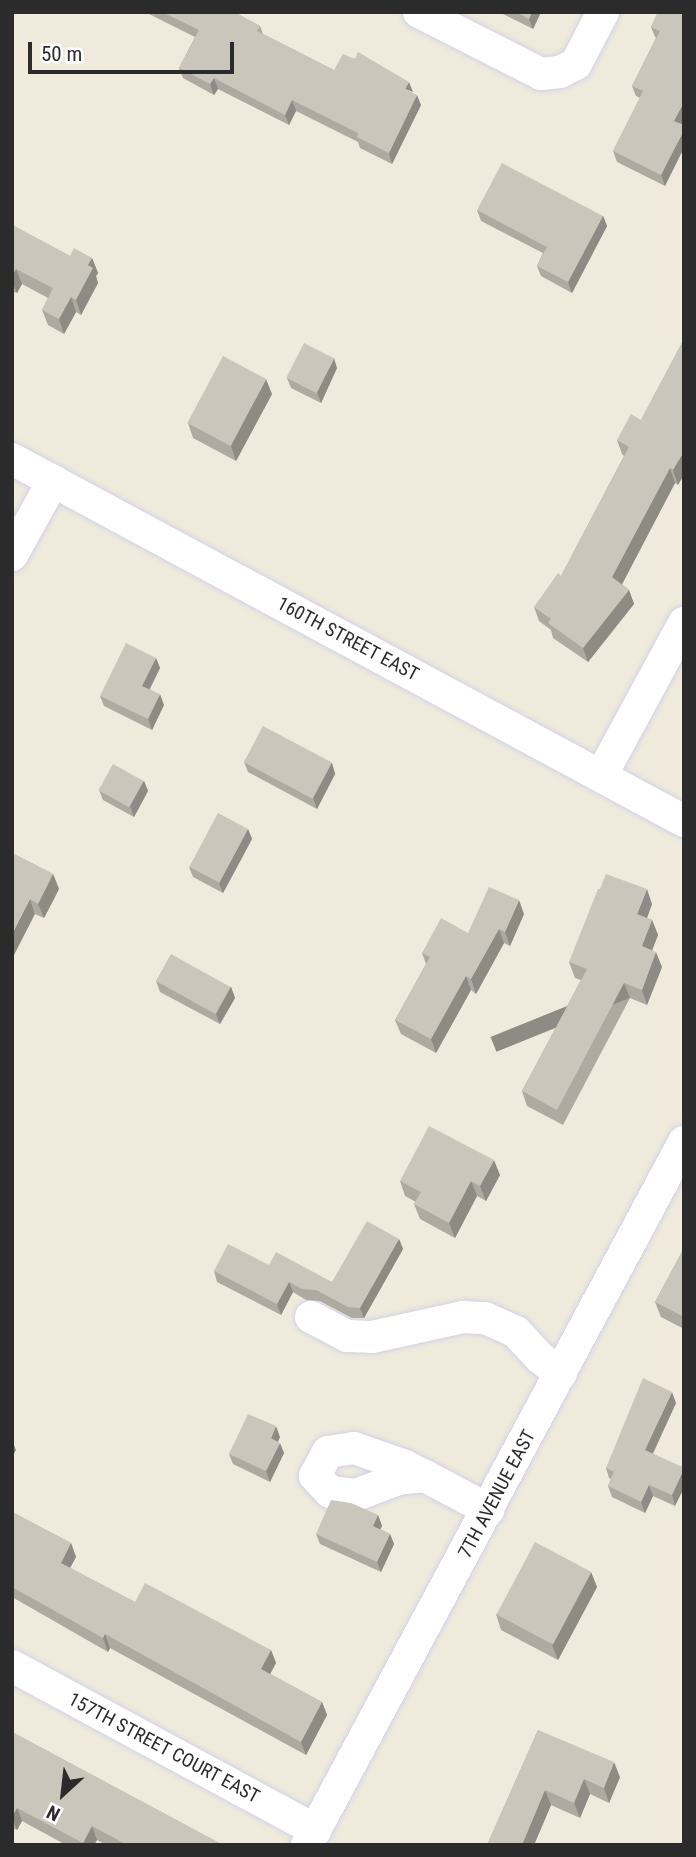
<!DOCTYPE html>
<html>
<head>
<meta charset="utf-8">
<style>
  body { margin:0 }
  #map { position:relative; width:696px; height:1857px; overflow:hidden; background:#efeadc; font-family:"Roboto Condensed",sans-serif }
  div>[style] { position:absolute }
  .roads { filter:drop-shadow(0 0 2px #d1d2e6) drop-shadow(0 0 2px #d1d2e6) }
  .minor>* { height:32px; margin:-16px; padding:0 16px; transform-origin:16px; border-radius:16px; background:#fff }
  .wall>* { inset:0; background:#aeaaa2 }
  .shaded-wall>* { inset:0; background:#8d8b84; transform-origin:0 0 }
  .building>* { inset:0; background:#cac6bc; transform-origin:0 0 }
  span { translate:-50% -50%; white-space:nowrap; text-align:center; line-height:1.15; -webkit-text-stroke:5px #fff; paint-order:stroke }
  .street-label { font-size:19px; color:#2b2b2b }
  .frame { position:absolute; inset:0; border:14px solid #2b2b2b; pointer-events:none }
  .north { position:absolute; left:28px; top:1759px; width:70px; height:70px; -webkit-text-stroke:5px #fff; paint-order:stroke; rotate:207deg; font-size:19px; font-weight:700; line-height:28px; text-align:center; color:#2b2b2b }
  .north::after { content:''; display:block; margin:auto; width:24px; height:32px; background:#2b2b2b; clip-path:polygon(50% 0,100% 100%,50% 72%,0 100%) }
  .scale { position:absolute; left:28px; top:42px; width:206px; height:32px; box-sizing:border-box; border:4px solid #2b2b2b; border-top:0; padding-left:9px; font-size:21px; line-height:24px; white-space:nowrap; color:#2b2b2b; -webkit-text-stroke:5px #fff; paint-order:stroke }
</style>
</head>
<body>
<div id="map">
  <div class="roads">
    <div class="minor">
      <i style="left:419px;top:12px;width:137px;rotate:26.9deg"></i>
      <i style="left:541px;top:74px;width:19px;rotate:-6deg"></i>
      <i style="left:560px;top:72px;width:18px;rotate:-27deg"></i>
      <i style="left:576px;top:64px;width:59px;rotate:-62.6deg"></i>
      <i style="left:12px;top:459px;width:763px;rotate:28.31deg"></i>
      <i style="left:12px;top:555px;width:85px;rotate:-61deg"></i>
      <i style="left:602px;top:774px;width:172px;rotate:-61.5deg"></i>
      <i style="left:311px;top:1317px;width:41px;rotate:27.8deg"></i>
      <i style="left:347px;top:1336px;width:25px;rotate:2deg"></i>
      <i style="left:372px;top:1337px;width:93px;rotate:-12.4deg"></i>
      <i style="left:463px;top:1317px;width:22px;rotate:3deg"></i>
      <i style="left:485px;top:1318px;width:34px;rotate:24deg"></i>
      <i style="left:516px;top:1332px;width:35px;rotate:47deg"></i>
      <i style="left:540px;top:1358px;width:26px;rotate:36deg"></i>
      <i style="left:425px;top:1476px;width:27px;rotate:174deg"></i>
      <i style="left:398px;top:1479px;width:45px;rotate:159.1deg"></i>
      <i style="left:356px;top:1495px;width:26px;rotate:-173deg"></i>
      <i style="left:330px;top:1492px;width:22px;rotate:-133deg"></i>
      <i style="left:315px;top:1476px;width:27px;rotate:-62deg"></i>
      <i style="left:328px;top:1452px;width:26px;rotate:-9deg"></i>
      <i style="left:354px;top:1448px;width:54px;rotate:19.4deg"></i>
      <i style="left:405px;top:1466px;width:22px;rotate:27deg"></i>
      <i style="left:425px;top:1476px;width:72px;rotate:28deg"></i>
      <i style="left:12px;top:1666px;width:345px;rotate:28.4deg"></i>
      <i style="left:307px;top:1845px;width:798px;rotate:-61.8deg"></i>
    </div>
  </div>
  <div class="wall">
    <i style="clip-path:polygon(145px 12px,234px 12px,260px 26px,263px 34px,334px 70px,412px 93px,421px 105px,392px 164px,360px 148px,358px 142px,296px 111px,289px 125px,218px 89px,214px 95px,183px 78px,179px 68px,195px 37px)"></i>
    <i style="clip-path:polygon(499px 12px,541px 12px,533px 29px)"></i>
    <i style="clip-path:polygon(658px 12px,684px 120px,665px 186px,617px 162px,613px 151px,640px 98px,636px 96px,632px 86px,656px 38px,655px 37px,651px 27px)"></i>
    <i style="clip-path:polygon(477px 210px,603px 216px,607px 226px,572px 293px,541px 276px,537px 266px,543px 253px,481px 221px)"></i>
    <i style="clip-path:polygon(12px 225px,70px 256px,92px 258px,98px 273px,96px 276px,98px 283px,81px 315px,76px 312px,64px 334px,48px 325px,42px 310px,48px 298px,22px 284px,17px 293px,12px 291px)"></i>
    <i style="clip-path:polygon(684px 339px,678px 485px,675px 483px,622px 584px,629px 590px,634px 604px,588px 662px,553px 638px,551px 630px,539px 621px,534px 607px,561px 576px,624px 456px,622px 454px,617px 440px,641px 420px)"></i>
    <i style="clip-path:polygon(337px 368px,321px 403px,291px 388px,287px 378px)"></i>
    <i style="clip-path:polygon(272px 394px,236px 461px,193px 438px,188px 423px)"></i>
    <i style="clip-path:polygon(156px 658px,160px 668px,150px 689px,164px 705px,152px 730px,104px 706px,100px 696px)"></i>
    <i style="clip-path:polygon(244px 762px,332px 763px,335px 774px,317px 809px,248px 772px)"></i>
    <i style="clip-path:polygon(144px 781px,148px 791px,134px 817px,103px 800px,99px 790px)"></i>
    <i style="clip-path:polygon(248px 829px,252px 839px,223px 893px,193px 877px,189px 867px)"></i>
    <i style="clip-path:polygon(12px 853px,53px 874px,59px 889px,44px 918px,35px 914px)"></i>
    <i style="clip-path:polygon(652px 904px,647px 918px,652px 920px,658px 935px,652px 950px,662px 967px,647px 1005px,630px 998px,563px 1125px,527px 1106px,522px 1091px,581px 980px,575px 978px,569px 962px)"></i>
    <i style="clip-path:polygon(524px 914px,510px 946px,504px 943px,476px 994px,471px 990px,436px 1053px,401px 1034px,395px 1020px,426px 964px,422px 953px)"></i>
    <i style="clip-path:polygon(156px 981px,231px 987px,235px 998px,220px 1024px,160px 992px)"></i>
    <i style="clip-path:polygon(500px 1175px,486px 1201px,477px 1196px,455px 1238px,420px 1219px,414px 1204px,416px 1202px,405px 1196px,400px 1181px)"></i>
    <i style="clip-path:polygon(399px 1239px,403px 1249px,364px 1318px,352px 1318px,320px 1301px,306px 1300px,293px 1292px,281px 1315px,217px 1282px,214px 1271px,269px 1265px,332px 1282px)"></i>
    <i style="clip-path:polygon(684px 1248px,684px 1329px,661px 1317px,655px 1302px)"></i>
    <i style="clip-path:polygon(676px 1403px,653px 1454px,684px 1468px,675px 1506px,653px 1496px,645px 1513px,612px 1497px,608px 1486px,611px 1479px,609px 1478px,606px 1468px)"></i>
    <i style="clip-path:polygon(280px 1437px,278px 1442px,284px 1453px,270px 1482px,233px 1464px,229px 1454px)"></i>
    <i style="clip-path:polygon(12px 1512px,71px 1543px,76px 1557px,70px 1568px,135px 1602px,271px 1650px,276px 1663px,270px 1674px,322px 1702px,327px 1715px,306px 1755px,110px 1648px,108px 1652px,12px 1597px)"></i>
    <i style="clip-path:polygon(378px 1515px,382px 1526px,380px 1529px,390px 1534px,394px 1544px,381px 1572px,320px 1544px,316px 1534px)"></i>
    <i style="clip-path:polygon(591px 1572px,597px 1587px,558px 1660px,501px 1630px,496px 1614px)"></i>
    <i style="clip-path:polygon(538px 1730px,620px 1777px,609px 1803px,590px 1794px,580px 1818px,551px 1805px,534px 1845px,487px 1845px)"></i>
    <i style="clip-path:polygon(12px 1732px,223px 1845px,106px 1845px,97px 1840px,94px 1845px,66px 1845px,22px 1821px,17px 1830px,12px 1828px)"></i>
  </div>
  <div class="shaded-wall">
    <i style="clip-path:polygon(532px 12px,541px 12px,533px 29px,529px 19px)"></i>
    <i style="clip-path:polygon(214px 78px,218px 89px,214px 95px,210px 84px)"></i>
    <i style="clip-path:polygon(409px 82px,413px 92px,405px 89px)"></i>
    <i style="clip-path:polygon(417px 95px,421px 105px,392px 164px,389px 153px)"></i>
    <i style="clip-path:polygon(292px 100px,296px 111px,289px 125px,285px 115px)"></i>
    <i style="clip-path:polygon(684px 102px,684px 120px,678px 131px,674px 121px)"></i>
    <i style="clip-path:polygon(684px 130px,684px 148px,665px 186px,661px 175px)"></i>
    <i style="clip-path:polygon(603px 216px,607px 226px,572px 293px,568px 282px)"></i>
    <i style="clip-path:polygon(92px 258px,98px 273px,96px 276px,98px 283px,81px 315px,76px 300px,88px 265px)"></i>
    <i style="clip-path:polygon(16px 269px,22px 284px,17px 293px,12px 281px,12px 276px)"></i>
    <i style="clip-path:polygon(71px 297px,76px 312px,64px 334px,59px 319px)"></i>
    <i style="clip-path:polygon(334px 358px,337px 368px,321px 403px,317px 392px)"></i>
    <i style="clip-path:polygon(266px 379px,272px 394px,236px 461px,231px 446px)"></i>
    <i style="clip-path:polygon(684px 451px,684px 475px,678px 485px,673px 470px)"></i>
    <i style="clip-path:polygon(670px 468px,675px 483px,618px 592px,612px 577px)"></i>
    <i style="clip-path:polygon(629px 590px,634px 604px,588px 662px,583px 648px)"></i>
    <i style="clip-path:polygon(156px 658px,160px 668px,146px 696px,142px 686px)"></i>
    <i style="clip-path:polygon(160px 694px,164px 705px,152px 730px,148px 719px)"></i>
    <i style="clip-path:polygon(332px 763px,335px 774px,317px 809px,313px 798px)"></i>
    <i style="clip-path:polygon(144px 781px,148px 791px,134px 817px,130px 806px)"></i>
    <i style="clip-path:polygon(248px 829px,252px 839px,223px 893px,219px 883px)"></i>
    <i style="clip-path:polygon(53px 874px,59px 889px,44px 918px,38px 904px)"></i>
    <i style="clip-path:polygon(647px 889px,652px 904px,643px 929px,637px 914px)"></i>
    <i style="clip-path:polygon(30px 899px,35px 914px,12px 959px,12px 934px)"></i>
    <i style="clip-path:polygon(519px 900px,524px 914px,510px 946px,505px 932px)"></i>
    <i style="clip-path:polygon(652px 920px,658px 935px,648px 961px,642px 946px)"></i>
    <i style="clip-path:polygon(499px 929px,504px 943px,476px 994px,471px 979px)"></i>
    <i style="clip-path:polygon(656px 952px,662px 967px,647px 1005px,642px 990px)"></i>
    <i style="clip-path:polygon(466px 976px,471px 990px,436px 1053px,431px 1039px)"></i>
    <i style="left:624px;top:983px;width:16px;height:144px;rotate:68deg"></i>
    <i style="clip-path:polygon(231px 987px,235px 998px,220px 1024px,216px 1014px)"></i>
    <i style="clip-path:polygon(494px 1160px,500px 1175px,486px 1201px,480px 1186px)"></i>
    <i style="clip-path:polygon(471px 1181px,477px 1196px,455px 1238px,449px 1223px)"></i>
    <i style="clip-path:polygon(399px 1239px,403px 1249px,364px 1318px,360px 1308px)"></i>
    <i style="clip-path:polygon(289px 1282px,293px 1292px,281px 1315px,277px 1304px)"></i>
    <i style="clip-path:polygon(672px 1392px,676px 1403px,649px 1461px,645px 1450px)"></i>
    <i style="clip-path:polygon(276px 1426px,280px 1437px,274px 1449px,271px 1438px)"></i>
    <i style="clip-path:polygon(12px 1440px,16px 1450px,12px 1457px)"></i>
    <i style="clip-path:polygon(280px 1443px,284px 1453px,270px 1482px,266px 1471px)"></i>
    <i style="clip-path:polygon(684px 1469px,684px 1488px,675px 1506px,672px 1495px)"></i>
    <i style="clip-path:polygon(649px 1485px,653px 1496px,645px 1513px,641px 1502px)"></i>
    <i style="clip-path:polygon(378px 1515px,382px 1526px,377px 1536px,373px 1526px)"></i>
    <i style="clip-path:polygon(390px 1534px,394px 1544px,381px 1572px,377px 1562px)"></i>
    <i style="clip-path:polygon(71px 1543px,76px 1557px,65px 1577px,61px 1563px)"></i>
    <i style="clip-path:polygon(591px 1572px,597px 1587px,558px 1660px,552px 1645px)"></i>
    <i style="clip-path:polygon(105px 1634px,110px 1648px,108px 1652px,103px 1638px)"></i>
    <i style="clip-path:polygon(271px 1650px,276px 1663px,266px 1682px,261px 1669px)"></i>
    <i style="clip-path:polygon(322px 1702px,327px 1715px,306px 1755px,301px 1742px)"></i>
    <i style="clip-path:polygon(614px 1762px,620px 1777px,609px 1803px,604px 1788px)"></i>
    <i style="clip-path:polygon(584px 1779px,590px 1794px,580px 1818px,574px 1803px)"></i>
    <i style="clip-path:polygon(545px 1790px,551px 1805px,534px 1845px,522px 1845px)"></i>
    <i style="clip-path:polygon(17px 1808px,22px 1821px,17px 1830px,12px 1817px)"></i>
    <i style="clip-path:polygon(92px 1826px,97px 1840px,94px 1845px,84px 1845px,83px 1843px)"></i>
  </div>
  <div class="building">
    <i style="clip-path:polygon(162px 12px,234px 12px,260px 26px,257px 31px,334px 70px,343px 54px,355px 59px,358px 52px,409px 82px,405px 89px,417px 95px,389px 153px,357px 137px,358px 133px,292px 100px,285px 115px,214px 78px,210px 84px,179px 68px,199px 30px)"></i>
    <i style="clip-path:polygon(516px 12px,532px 12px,529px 19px)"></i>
    <i style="clip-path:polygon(658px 12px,684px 12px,684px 102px,674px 121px,684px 125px,684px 130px,661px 175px,613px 151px,643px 91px,632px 86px,660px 31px,651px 27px)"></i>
    <i style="clip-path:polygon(502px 163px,603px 216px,568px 282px,537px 266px,547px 247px,477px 210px)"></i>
    <i style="clip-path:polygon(12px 225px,70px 256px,74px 248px,92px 258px,88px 265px,93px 268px,76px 300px,71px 297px,59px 319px,42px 310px,53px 288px,16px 269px,12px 276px)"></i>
    <i style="clip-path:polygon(684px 339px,684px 451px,673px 470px,670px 468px,612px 577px,629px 590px,583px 648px,548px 623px,551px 619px,534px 607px,558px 573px,561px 576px,629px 447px,617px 440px,631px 414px,641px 420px)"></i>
    <i style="left:304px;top:343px;width:34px;height:39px;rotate:27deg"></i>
    <i style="left:223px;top:356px;width:49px;height:76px;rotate:28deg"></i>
    <i style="clip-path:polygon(126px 643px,156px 658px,142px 686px,160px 694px,148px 719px,100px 696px)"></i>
    <i style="left:263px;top:726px;width:78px;height:41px;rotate:28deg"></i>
    <i style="left:113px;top:764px;width:35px;height:30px;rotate:29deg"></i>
    <i style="left:218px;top:813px;width:34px;height:61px;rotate:28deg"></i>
    <i style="clip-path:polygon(12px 853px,53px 874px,38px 904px,30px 899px,12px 934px)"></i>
    <i style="clip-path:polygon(606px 874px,647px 889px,637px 914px,652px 920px,642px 946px,656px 952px,642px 990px,624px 983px,557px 1110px,522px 1091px,587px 969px,569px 962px,598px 889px,600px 889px)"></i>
    <i style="clip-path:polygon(489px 887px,519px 900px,505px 932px,499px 929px,471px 979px,466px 976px,431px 1039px,395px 1020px,430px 957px,422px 953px,441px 918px,468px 933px)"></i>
    <i style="left:171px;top:954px;width:68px;height:31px;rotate:29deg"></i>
    <i style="clip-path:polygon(429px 1126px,494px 1160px,480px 1186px,471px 1181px,449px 1223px,414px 1204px,421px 1192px,400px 1181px)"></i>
    <i style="clip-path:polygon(367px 1221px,399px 1239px,360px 1308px,348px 1307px,316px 1290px,302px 1289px,289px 1282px,277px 1304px,214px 1271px,228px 1244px,269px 1265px,276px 1252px,332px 1282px)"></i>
    <i style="clip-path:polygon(684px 1248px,684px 1317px,655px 1302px)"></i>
    <i style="clip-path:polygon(643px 1378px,672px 1392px,645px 1450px,684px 1468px,684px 1469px,672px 1495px,649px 1485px,641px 1502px,608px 1486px,614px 1472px,606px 1468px)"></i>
    <i style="clip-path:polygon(248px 1414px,276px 1426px,271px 1438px,280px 1443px,266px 1471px,229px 1454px)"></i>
    <i style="clip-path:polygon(331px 1500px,351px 1503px,378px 1515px,373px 1526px,390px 1534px,377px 1562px,316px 1534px)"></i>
    <i style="clip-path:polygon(12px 1512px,71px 1543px,61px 1563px,135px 1602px,145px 1583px,271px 1650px,261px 1669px,322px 1702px,301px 1742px,105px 1634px,103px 1638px,12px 1587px)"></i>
    <i style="left:535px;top:1542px;width:64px;height:82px;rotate:28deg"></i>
    <i style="clip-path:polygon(538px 1730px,614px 1762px,604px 1788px,584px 1779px,574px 1803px,545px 1790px,522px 1845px,487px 1845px)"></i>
    <i style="clip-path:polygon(12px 1732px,223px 1845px,127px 1845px,92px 1826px,83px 1843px,17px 1808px,12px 1817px)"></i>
  </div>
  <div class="street-label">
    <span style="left:348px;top:639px;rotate:28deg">160TH STREET EAST</span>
    <span style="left:497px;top:1494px;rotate:-62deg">7TH AVENUE EAST</span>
    <span style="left:164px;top:1748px;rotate:28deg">157TH STREET COURT EAST</span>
  </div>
  <div class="frame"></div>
  <div class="north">N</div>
  <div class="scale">50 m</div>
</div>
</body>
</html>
